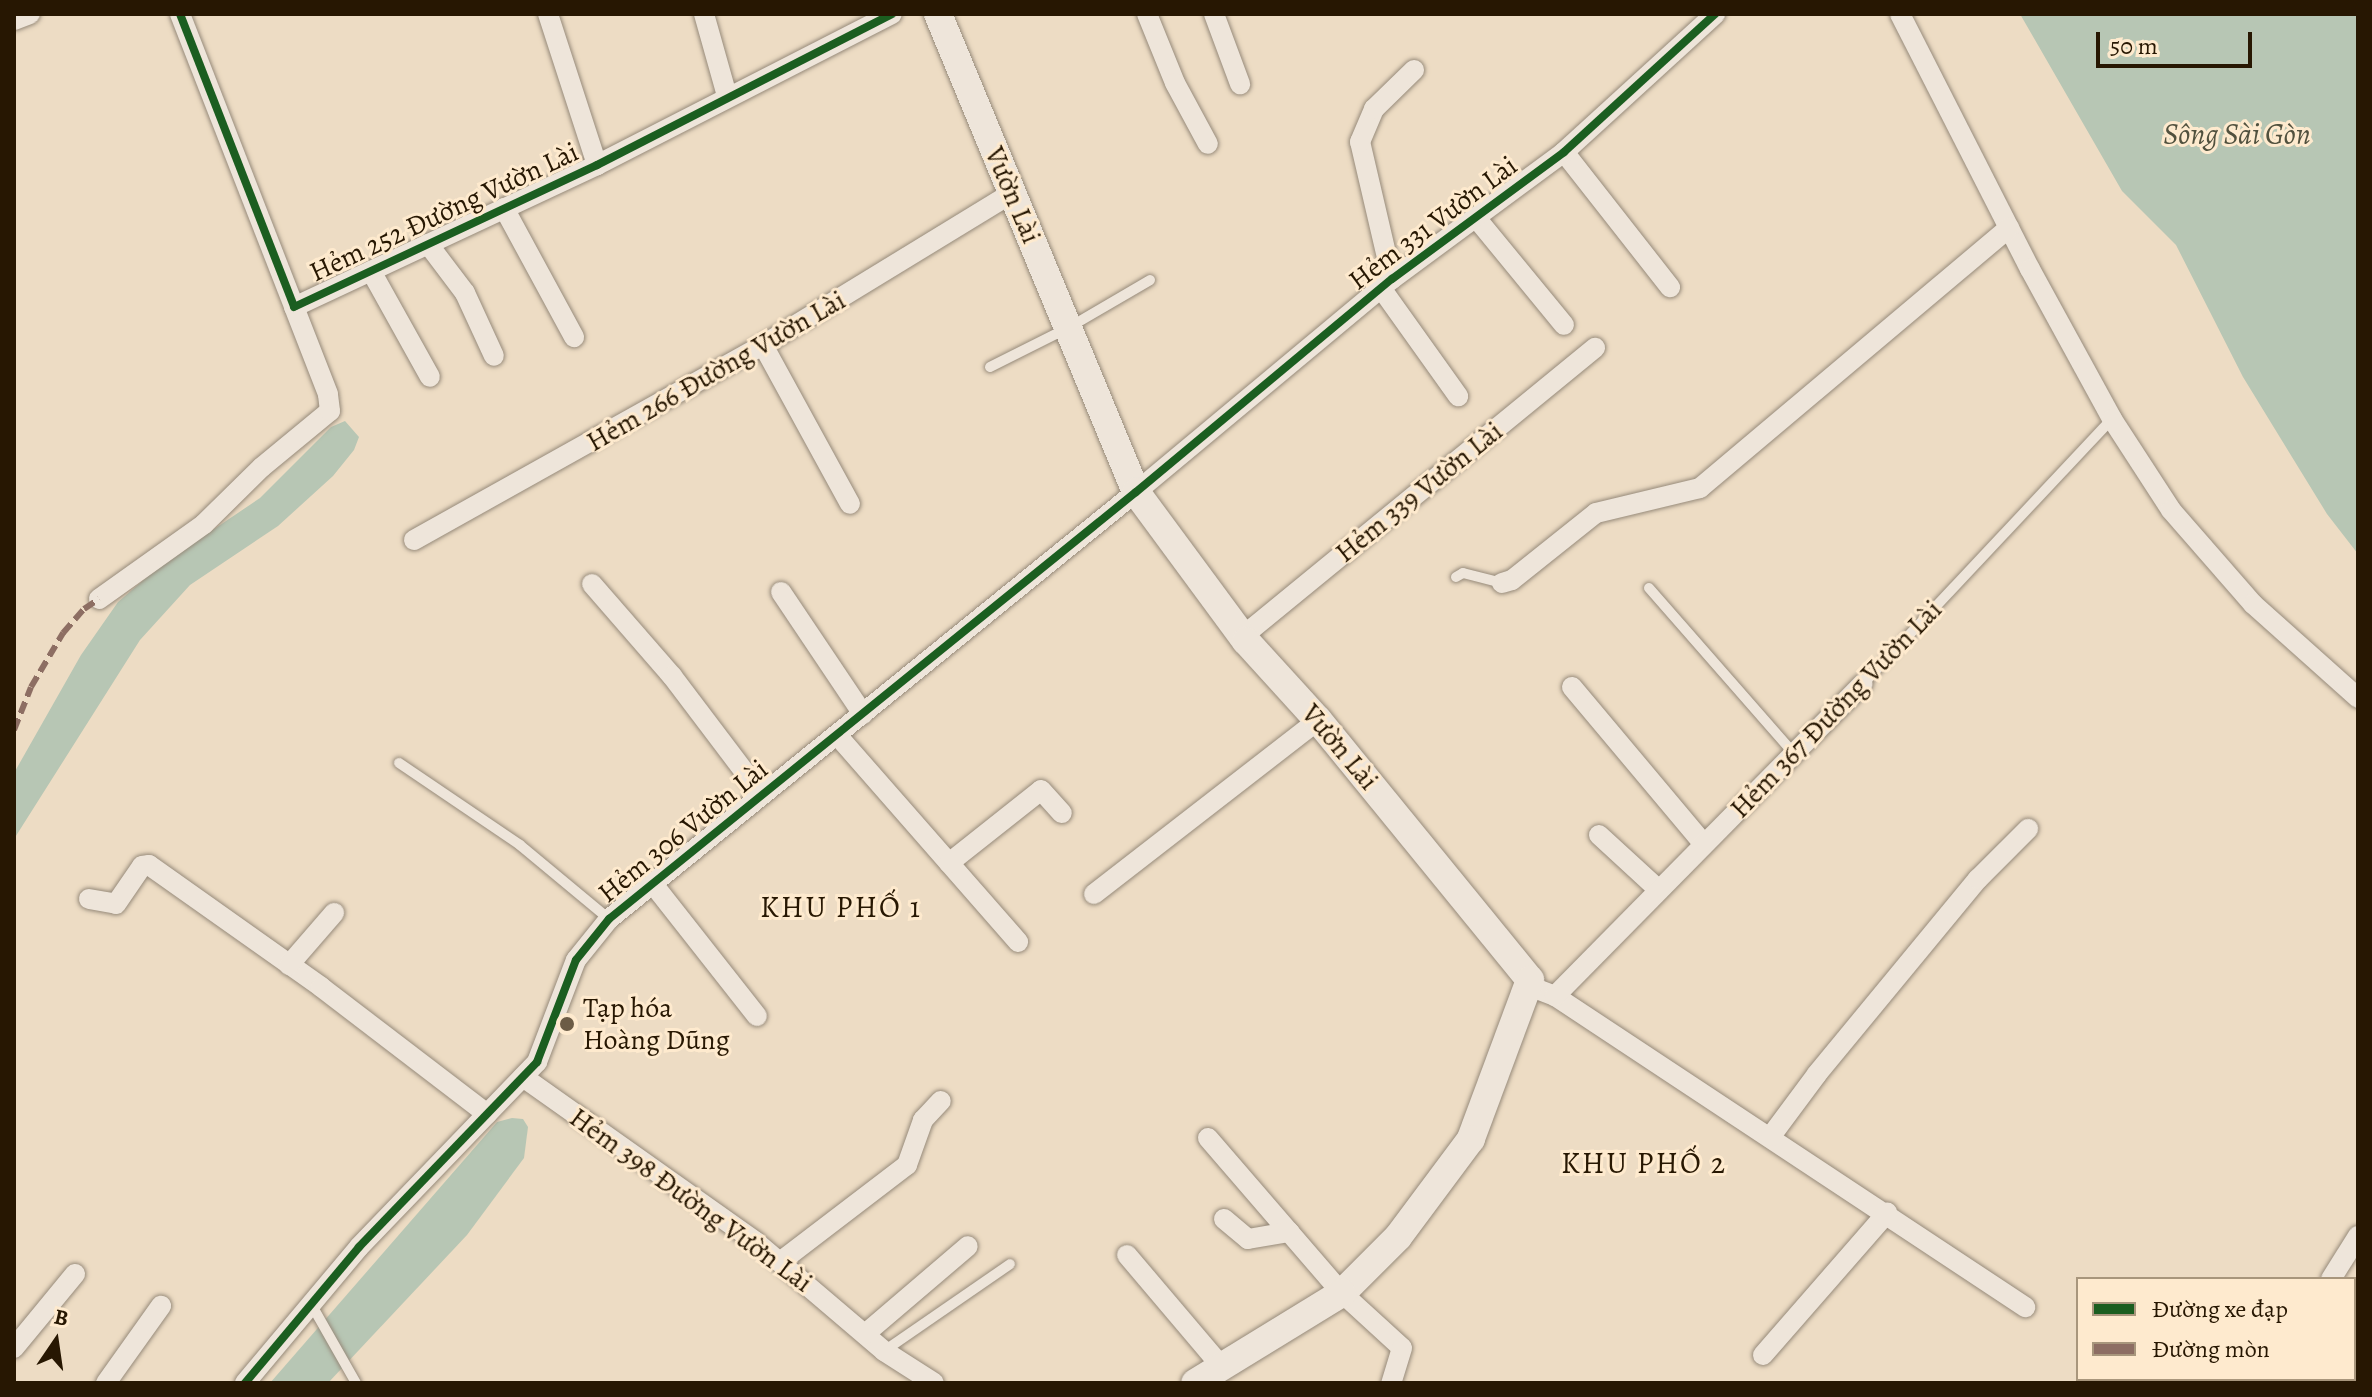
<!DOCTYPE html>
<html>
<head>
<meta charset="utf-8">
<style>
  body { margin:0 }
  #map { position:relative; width:2372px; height:1397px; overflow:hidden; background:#eddcc4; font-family:Alegreya,serif }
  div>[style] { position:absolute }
  .water>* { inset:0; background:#b7c6b4 }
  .roads { filter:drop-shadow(0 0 2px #968a7a) drop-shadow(0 0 2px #968a7a) }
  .lane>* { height:10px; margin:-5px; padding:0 5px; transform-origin:5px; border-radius:5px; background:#eee5da }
  .street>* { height:20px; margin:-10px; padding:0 10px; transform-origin:10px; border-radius:10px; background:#eee5da }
  .secondary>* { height:28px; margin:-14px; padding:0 14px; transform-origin:14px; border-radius:14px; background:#eee5da }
  .quiet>* { height:6px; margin-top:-3px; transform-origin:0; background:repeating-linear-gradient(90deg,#8d6e63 0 12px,transparent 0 18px) }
  .cycleway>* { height:8px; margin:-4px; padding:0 4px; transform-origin:4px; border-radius:4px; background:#1b5e20 }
  .dots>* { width:22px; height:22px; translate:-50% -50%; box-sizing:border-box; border:4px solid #feeace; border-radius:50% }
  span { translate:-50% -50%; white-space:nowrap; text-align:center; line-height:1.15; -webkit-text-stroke:6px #feeace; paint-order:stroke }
  .street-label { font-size:28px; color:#271702 }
  .poi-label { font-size:28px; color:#271702 }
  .left { translate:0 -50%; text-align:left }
  .water-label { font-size:30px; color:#51513e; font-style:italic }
  .neighbourhood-label { font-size:30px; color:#271702; letter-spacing:2px }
  .frame { position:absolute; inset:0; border:16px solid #271702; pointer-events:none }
  .legend { position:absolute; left:2076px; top:1277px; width:280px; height:104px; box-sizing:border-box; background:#feeace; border:2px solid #a8967c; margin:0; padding:10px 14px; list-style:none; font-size:24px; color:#271702 }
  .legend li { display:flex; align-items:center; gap:16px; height:40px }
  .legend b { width:40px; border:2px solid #a8967c }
  .north { position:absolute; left:16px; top:1301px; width:80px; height:80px; -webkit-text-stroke:6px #feeace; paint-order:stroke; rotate:13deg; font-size:22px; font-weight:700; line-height:32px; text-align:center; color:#271702 }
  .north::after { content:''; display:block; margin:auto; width:28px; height:36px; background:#271702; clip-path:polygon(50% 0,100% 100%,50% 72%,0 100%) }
  .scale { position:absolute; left:2096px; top:32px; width:156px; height:36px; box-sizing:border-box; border:4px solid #271702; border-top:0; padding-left:10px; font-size:24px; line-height:28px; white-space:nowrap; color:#271702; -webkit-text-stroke:6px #feeace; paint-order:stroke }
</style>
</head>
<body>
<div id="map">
  <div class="water">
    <i style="clip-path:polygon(2020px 14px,2358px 14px,2358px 554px,2327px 514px,2243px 377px,2176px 245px,2122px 191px)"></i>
    <i style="clip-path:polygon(345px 421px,359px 437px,354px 450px,333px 476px,278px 526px,190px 585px,140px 640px,14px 839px,14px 773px,81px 655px,118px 602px,161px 565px,260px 498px,331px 427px)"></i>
    <i style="clip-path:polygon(512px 1118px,523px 1119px,528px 1127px,524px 1158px,467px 1235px,328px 1383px,270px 1383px,497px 1122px)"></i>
  </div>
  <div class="roads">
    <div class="lane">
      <i style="left:990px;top:367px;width:87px;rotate:-26.6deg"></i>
      <i style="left:1068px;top:328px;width:95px;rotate:-30.3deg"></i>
      <i style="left:1456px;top:577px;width:8px;rotate:-30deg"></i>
      <i style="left:1463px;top:573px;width:40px;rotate:14.4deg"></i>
      <i style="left:1649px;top:588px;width:222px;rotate:48.8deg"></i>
      <i style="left:1863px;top:684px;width:364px;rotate:-46.8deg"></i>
      <i style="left:399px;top:763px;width:146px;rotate:34.1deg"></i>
      <i style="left:520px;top:845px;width:116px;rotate:39.7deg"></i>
      <i style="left:310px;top:1302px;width:93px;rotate:60.4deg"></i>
      <i style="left:884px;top:1351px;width:153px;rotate:-34.6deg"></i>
    </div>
    <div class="street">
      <i style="left:180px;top:14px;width:314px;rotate:68.7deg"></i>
      <i style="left:294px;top:307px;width:335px;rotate:-25.1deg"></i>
      <i style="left:597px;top:165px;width:331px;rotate:-27.1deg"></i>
      <i style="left:548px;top:14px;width:159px;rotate:72deg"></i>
      <i style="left:704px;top:14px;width:85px;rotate:74.3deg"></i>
      <i style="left:1147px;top:14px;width:74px;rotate:67.9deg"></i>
      <i style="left:1175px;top:83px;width:69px;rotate:61.6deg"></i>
      <i style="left:1214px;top:14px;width:75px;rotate:69.6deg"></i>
      <i style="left:1900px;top:14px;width:286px;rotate:63deg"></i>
      <i style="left:2030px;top:269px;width:171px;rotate:61.3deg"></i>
      <i style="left:2112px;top:419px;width:108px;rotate:57deg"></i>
      <i style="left:2171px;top:510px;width:125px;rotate:48.9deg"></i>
      <i style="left:2253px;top:604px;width:141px;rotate:41.8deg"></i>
      <i style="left:14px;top:20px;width:17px;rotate:-21deg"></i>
      <i style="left:1564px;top:152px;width:172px;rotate:51.9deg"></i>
      <i style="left:504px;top:208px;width:147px;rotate:61.5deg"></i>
      <i style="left:1477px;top:219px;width:137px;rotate:50.6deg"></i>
      <i style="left:428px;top:244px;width:61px;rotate:52.9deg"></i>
      <i style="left:465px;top:293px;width:69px;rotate:65.3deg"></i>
      <i style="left:371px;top:271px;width:121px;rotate:60.9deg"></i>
      <i style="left:1392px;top:279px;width:141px;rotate:-103.1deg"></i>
      <i style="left:1360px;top:142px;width:36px;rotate:-67deg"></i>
      <i style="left:1374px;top:109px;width:56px;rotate:-44.3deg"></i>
      <i style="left:1381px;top:288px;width:133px;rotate:54.5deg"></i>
      <i style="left:763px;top:345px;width:181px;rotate:61.3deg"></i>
      <i style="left:414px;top:540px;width:400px;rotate:-29.2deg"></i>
      <i style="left:763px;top:345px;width:292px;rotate:-31.4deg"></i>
      <i style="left:1502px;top:583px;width:10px;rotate:-17deg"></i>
      <i style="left:1512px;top:580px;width:107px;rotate:-38.6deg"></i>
      <i style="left:1596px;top:513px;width:107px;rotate:-13.5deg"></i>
      <i style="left:1700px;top:488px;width:404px;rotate:-40.1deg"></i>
      <i style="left:592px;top:584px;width:122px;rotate:49deg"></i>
      <i style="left:672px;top:676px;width:149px;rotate:52.9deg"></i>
      <i style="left:781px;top:592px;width:147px;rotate:56.1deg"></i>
      <i style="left:99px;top:599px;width:129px;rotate:-35.5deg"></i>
      <i style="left:204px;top:524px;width:81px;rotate:-44.5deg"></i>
      <i style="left:262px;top:467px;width:88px;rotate:-39.5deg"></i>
      <i style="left:330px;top:411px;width:17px;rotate:-97deg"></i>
      <i style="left:328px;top:394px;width:93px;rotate:-111.3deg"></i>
      <i style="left:1243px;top:636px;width:455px;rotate:-39.3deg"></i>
      <i style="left:1572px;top:687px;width:204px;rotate:50deg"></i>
      <i style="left:837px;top:735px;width:275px;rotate:48.8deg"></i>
      <i style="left:1599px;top:835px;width:80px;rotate:42.5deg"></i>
      <i style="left:949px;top:863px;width:117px;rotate:-38.4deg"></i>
      <i style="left:1041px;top:790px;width:31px;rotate:48deg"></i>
      <i style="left:653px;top:884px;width:168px;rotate:51.8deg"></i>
      <i style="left:1094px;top:894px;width:284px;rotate:-37.8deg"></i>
      <i style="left:89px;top:899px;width:27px;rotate:10deg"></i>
      <i style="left:116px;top:904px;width:46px;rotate:-55.6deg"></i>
      <i style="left:142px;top:866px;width:7px;rotate:-8deg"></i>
      <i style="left:149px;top:865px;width:211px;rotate:35.3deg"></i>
      <i style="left:321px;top:987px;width:209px;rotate:37.4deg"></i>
      <i style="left:289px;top:965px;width:69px;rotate:-49.1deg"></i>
      <i style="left:1529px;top:986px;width:28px;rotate:21deg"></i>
      <i style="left:1555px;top:996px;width:564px;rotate:33.49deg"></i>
      <i style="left:1555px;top:996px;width:438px;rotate:-45.4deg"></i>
      <i style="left:523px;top:1077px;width:286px;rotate:35.3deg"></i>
      <i style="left:756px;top:1242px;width:168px;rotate:40.4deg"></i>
      <i style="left:884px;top:1351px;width:59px;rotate:32.6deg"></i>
      <i style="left:1771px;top:1136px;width:77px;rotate:-53.4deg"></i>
      <i style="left:1817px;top:1074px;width:253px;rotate:-50.5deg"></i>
      <i style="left:1978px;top:879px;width:71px;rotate:-45deg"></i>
      <i style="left:1208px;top:1138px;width:205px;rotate:49.2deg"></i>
      <i style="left:1342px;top:1293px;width:81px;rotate:42.5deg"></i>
      <i style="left:1402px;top:1348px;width:37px;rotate:107deg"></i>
      <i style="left:1224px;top:1219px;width:31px;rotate:40deg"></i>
      <i style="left:1248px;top:1239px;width:42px;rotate:-9.7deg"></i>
      <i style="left:1127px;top:1255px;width:147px;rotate:49.7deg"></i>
      <i style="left:780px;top:1262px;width:160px;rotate:-37.4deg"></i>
      <i style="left:907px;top:1165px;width:48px;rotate:-70.4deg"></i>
      <i style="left:923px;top:1120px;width:26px;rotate:-47deg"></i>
      <i style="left:2331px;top:1279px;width:51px;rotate:-57.9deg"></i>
      <i style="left:865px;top:1334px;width:135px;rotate:-40.5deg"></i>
      <i style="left:14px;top:1348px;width:96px;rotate:-50.5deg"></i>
      <i style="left:1763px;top:1355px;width:189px;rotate:-48.9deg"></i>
      <i style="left:106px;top:1383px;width:95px;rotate:-54.5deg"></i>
      <i style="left:245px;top:1383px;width:177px;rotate:-50deg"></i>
      <i style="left:359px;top:1247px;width:257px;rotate:-46.1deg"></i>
      <i style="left:537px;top:1062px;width:109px;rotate:-69.1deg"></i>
      <i style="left:576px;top:960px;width:53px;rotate:-51.2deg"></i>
      <i style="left:609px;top:919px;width:678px;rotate:-39.02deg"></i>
      <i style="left:1136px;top:492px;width:333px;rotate:-39.8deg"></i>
      <i style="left:1392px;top:279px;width:214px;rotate:-36.4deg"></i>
      <i style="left:1564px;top:152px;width:205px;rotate:-42.4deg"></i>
      <i style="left:2269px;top:1383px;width:4px;rotate:-63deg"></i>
    </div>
    <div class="secondary">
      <i style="left:938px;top:14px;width:517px;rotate:67.5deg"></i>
      <i style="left:1136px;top:492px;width:185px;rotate:53.6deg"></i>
      <i style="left:1246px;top:641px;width:107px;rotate:47.7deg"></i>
      <i style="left:1318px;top:720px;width:335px;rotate:50.8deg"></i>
      <i style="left:1530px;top:980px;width:170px;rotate:110.4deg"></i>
      <i style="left:1471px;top:1139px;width:122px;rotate:126.7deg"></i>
      <i style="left:1398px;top:1237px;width:79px;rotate:135deg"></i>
      <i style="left:1342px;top:1293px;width:172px;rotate:148.5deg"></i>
    </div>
  </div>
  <div class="quiet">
    <i style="left:14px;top:730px;width:46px;rotate:-68.4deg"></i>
    <i style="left:31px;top:687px;width:63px;rotate:-59.3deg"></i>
    <i style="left:63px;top:633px;width:32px;rotate:-49deg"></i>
    <i style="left:84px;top:609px;width:18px;rotate:-34deg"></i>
  </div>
  <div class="cycleway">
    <i style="left:180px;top:14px;width:314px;rotate:68.7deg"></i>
    <i style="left:294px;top:307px;width:335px;rotate:-25.1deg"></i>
    <i style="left:597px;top:165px;width:331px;rotate:-27.1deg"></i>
    <i style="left:245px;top:1383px;width:177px;rotate:-50deg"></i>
    <i style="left:359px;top:1247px;width:257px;rotate:-46.1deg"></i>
    <i style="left:537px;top:1062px;width:109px;rotate:-69.1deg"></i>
    <i style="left:576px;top:960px;width:53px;rotate:-51.2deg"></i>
    <i style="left:609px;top:919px;width:678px;rotate:-39.02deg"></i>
    <i style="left:1136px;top:492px;width:333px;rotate:-39.8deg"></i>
    <i style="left:1392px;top:279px;width:214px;rotate:-36.4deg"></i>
    <i style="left:1564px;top:152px;width:205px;rotate:-42.4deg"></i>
  </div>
  <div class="dots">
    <i style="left:567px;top:1024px;background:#6c5c46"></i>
  </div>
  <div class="street-label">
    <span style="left:1013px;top:195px;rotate:67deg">Vườn Lài</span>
    <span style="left:444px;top:212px;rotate:-25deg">Hẻm 252 Đường Vườn Lài</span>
    <span style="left:1433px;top:223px;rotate:-37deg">Hẻm 331 Vườn Lài</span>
    <span style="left:716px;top:371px;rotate:-30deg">Hẻm 266 Đường Vườn Lài</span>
    <span style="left:1419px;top:492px;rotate:-39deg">Hẻm 339 Vườn Lài</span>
    <span style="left:1836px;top:709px;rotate:-46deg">Hẻm 367 Đường Vườn Lài</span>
    <span style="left:1340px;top:747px;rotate:50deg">Vườn Lài</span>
    <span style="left:683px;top:831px;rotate:-39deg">Hẻm 306 Vườn Lài</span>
    <span style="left:691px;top:1200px;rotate:36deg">Hẻm 398 Đường Vườn Lài</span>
  </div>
  <div class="poi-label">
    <span class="left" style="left:583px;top:1024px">Tạp hóa<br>Hoàng Dũng</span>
  </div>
  <div class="water-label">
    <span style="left:2237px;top:134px">Sông Sài Gòn</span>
  </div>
  <div class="neighbourhood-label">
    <span style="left:841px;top:907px">KHU PHỐ 1</span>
    <span style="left:1644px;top:1163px">KHU PHỐ 2</span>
  </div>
  <div class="frame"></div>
  <ul class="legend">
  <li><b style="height:10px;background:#1b5e20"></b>Đường xe đạp</li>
  <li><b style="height:10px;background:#8d6e63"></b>Đường mòn</li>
  </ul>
  <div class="north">B</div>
  <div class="scale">50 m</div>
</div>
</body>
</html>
